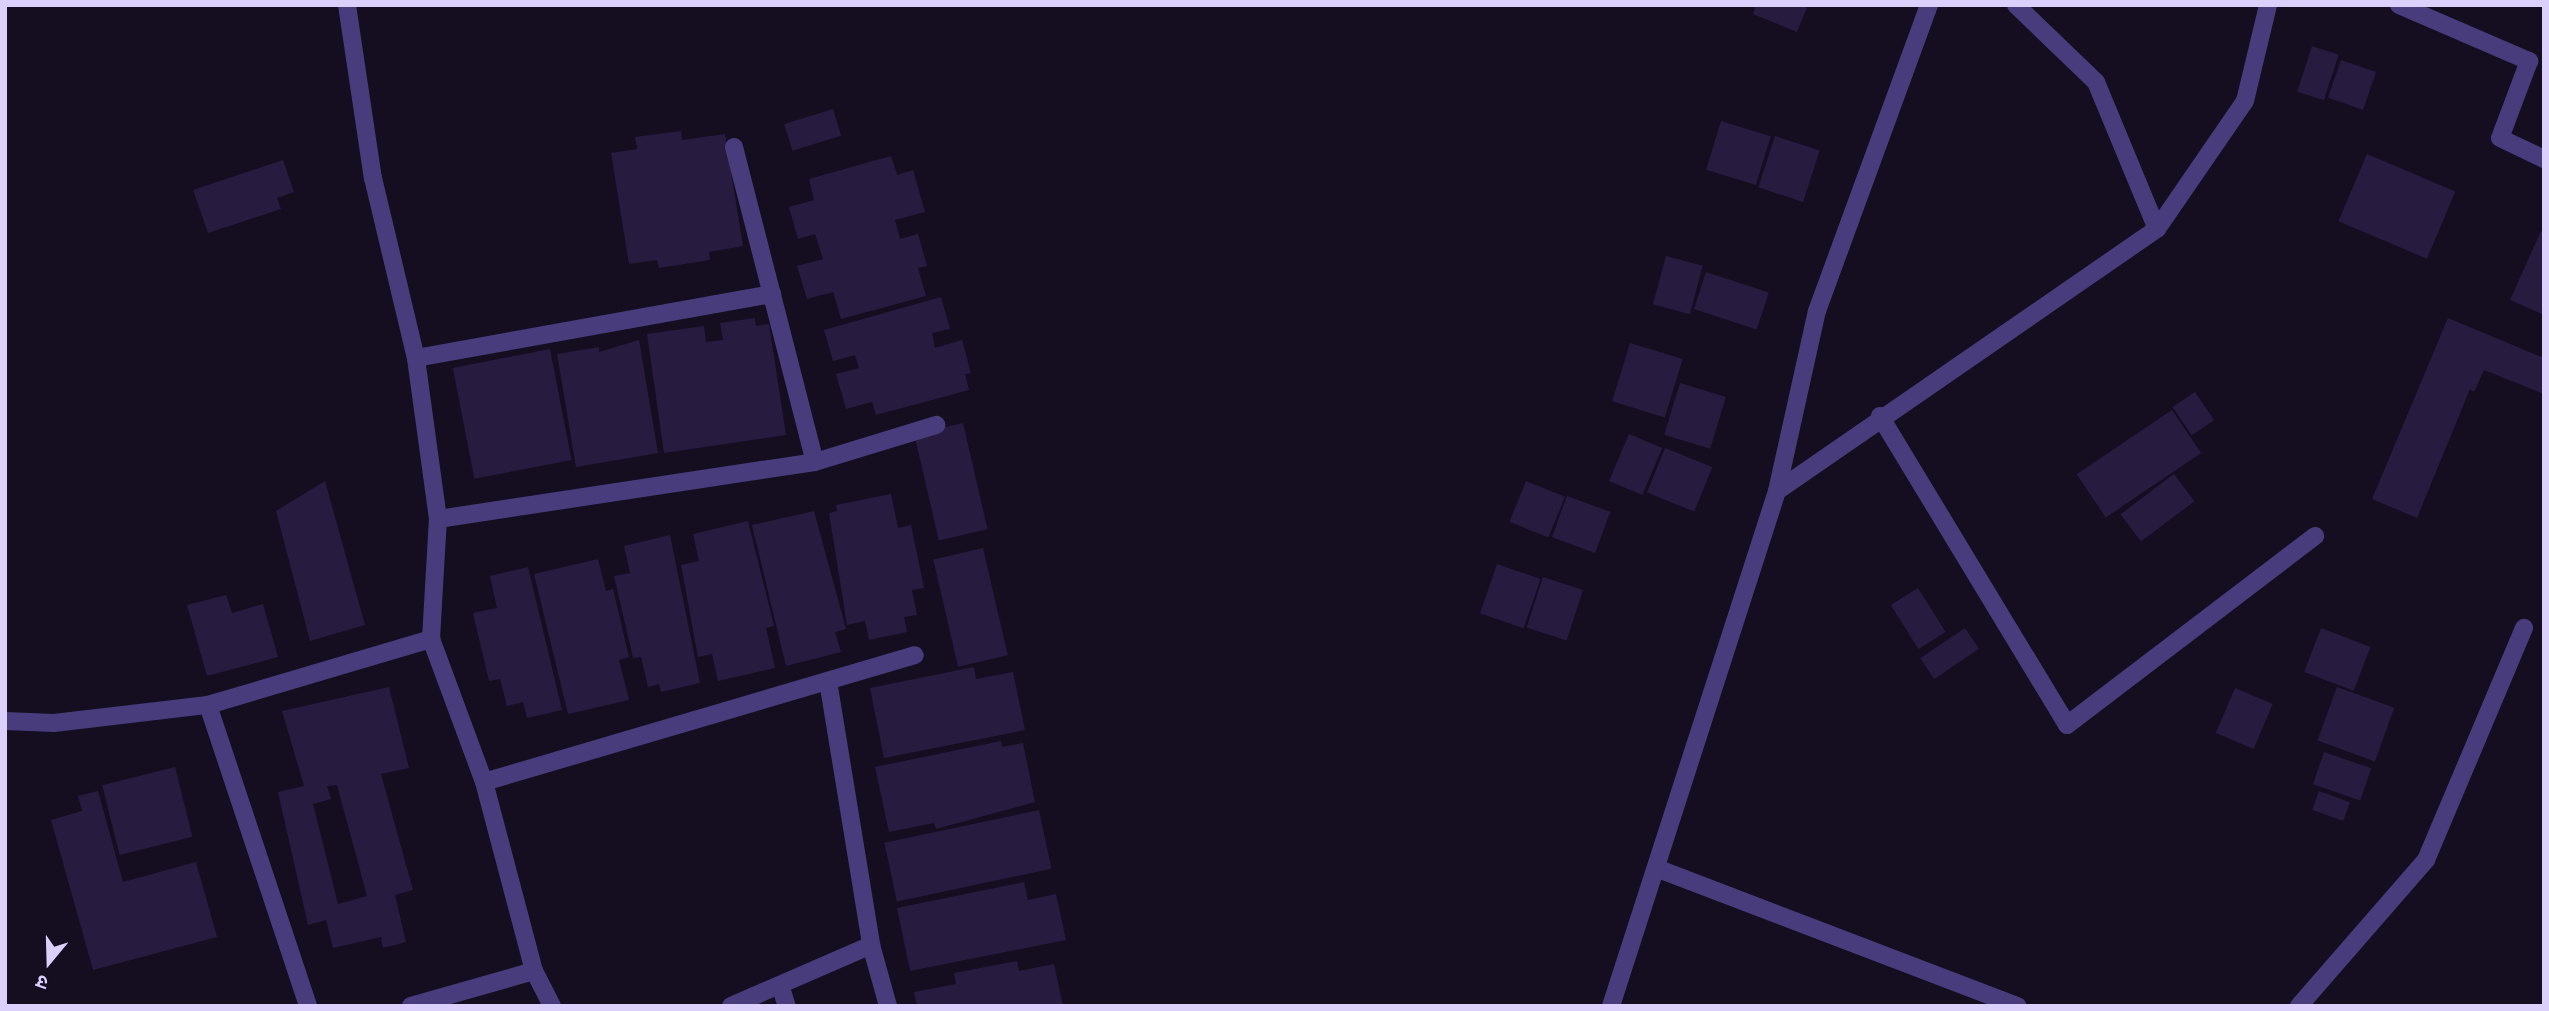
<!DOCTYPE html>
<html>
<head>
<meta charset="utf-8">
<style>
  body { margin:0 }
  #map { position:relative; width:2549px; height:1011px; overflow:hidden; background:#140e20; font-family:"DM Sans","Noto Sans Devanagari",sans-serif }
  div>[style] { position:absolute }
  .building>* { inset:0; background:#281b40; transform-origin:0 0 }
  .minor>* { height:18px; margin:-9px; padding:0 9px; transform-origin:9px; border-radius:9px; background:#483c7c }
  span { translate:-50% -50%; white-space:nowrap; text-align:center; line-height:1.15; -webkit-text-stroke:5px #140e20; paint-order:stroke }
  .frame { position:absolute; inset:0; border:7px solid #dbd0fc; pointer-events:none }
  .north { position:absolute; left:14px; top:927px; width:70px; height:70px; -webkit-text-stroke:5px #140e20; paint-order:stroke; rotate:199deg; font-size:19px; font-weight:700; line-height:28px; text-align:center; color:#dbd0fc }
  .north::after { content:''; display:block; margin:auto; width:24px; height:32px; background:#dbd0fc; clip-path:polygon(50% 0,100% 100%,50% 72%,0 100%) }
</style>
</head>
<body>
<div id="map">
  <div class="building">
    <i style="clip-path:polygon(1756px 5px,1808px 5px,1797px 32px,1753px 14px)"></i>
    <i style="left:2312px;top:46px;width:28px;height:48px;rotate:18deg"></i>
    <i style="left:2341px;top:60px;width:37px;height:40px;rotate:19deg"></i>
    <i style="left:833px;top:109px;width:28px;height:51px;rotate:73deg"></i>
    <i style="left:1721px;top:121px;width:52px;height:51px;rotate:17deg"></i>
    <i style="clip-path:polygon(681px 131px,682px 140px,725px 134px,743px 246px,709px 252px,710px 260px,659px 268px,657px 260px,629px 264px,611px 153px,637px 149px,635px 137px)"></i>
    <i style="left:1775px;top:136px;width:47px;height:54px;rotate:18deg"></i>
    <i style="left:2367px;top:154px;width:96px;height:73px;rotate:23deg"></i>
    <i style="clip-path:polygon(891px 156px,897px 175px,913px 170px,925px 212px,895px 220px,900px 239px,918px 234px,927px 266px,918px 268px,926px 296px,841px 319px,833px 292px,807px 299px,797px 266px,823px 259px,815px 234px,798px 239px,789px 207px,814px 200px,809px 179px)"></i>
    <i style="clip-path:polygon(283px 160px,294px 192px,277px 198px,281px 209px,208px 233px,193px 190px)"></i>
    <i style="clip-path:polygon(2541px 231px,2544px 232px,2544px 315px,2510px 300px)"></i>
    <i style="left:1666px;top:256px;width:38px;height:50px;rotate:15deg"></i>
    <i style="left:1706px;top:272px;width:66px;height:39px;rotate:18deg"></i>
    <i style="clip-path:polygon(941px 297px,950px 329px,932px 333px,935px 348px,962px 340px,971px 373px,965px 374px,969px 390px,876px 415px,872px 402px,846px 409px,836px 374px,859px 368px,855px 355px,833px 361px,824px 330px)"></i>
    <i style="clip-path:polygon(755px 318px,756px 326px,769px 324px,786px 435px,664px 453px,647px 334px,704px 326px,706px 342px,723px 340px,720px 323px)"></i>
    <i style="clip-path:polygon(2448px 318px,2544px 358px,2544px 394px,2484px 370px,2474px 392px,2470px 389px,2417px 518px,2372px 499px)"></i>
    <i style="clip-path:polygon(639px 340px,658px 453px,576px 467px,557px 354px,599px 347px,599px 352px)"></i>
    <i style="left:1630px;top:343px;width:55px;height:61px;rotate:17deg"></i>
    <i style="left:550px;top:349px;width:113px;height:99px;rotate:79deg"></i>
    <i style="left:1680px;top:383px;width:48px;height:54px;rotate:17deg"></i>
    <i style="left:2195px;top:392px;width:34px;height:27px;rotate:56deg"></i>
    <i style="left:2172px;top:410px;width:52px;height:115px;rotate:56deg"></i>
    <i style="left:963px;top:423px;width:109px;height:50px;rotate:77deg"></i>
    <i style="left:1629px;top:434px;width:36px;height:51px;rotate:23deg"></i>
    <i style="left:1665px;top:448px;width:51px;height:48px;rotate:22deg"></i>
    <i style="left:2174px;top:474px;width:34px;height:67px;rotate:53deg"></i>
    <i style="clip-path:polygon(325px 481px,365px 625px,310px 641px,276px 511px)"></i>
    <i style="left:1526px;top:481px;width:42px;height:44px;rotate:22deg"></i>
    <i style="clip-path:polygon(891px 494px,898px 528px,911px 525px,924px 588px,912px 590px,917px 615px,904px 617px,907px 632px,869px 640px,865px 621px,847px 625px,829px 513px,837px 511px,836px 505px)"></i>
    <i style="left:1567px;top:496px;width:46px;height:44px;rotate:20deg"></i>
    <i style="clip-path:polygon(814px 511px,846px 629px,835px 632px,841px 652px,786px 666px,752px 525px)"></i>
    <i style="clip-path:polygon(748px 521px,774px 626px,766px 628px,775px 668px,718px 681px,712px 654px,698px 657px,681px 565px,699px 561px,693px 534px)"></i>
    <i style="clip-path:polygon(670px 535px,700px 683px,661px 692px,659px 684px,648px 687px,641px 657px,633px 658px,614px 576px,630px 573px,624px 546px)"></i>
    <i style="left:983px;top:548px;width:110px;height:51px;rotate:77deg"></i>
    <i style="clip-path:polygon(598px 559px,606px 591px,613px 589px,629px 657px,619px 660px,629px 700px,568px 714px,534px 574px)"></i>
    <i style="left:1497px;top:564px;width:46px;height:52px;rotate:19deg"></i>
    <i style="clip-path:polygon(528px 567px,562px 710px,527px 718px,523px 702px,507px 706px,500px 679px,489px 681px,473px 613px,497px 608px,490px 576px)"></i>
    <i style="left:1543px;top:577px;width:42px;height:53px;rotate:18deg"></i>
    <i style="left:1918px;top:588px;width:52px;height:32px;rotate:58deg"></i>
    <i style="clip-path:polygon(226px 595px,232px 613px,263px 604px,278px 657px,207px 676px,187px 605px)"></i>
    <i style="left:1965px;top:628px;width:25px;height:54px;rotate:56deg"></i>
    <i style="left:2321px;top:628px;width:53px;height:47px;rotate:21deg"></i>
    <i style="clip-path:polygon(974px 667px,976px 679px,1013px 672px,1025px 730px,884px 758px,870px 688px)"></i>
    <i style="clip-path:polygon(evenodd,389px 687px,409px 768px,381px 774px,413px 890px,395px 895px,406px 942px,383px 948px,381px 937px,333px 948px,326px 920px,308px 925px,278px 792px,304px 786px,282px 711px,389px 687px,337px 785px,367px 896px,338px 904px,313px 804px,331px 799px,327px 786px,337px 785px)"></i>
    <i style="left:2337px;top:687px;width:61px;height:57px;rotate:20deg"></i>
    <i style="left:2235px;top:688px;width:41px;height:49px;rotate:23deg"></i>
    <i style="clip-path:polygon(1001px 741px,1002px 747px,1023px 743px,1035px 802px,936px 829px,934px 823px,889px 832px,875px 767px)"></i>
    <i style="left:2324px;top:752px;width:50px;height:34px;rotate:19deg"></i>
    <i style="left:175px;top:767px;width:72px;height:75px;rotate:76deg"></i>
    <i style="clip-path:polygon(98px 791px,123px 882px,196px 862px,217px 937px,93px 970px,51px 820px,82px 811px,78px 796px)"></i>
    <i style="left:2319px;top:791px;width:33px;height:20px;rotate:20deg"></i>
    <i style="left:1039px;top:810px;width:60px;height:158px;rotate:78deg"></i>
    <i style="clip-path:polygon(1024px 882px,1028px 900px,1056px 894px,1066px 940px,910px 971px,897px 908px)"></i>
    <i style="clip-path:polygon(1017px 961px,1019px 971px,1054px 964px,1063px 1006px,917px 1006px,914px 992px,956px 984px,954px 973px)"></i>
  </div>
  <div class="minor">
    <i style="left:347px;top:5px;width:175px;rotate:81.5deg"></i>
    <i style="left:373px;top:178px;width:185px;rotate:76.6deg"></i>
    <i style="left:2016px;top:5px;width:111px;rotate:43.9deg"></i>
    <i style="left:2096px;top:82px;width:159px;rotate:67.5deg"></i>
    <i style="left:2399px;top:5px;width:142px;rotate:23.3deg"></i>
    <i style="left:2529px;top:61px;width:82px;rotate:110.6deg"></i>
    <i style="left:2500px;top:138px;width:49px;rotate:25.5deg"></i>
    <i style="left:734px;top:147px;width:325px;rotate:75.6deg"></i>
    <i style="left:1880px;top:416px;width:361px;rotate:58.8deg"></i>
    <i style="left:2067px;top:725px;width:312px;rotate:-37.3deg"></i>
    <i style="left:1777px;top:491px;width:462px;rotate:-34.6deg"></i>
    <i style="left:2157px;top:229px;width:155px;rotate:-55.5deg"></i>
    <i style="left:2245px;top:101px;width:99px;rotate:-76.5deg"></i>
    <i style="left:438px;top:519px;width:381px;rotate:-8.6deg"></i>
    <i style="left:815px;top:462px;width:127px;rotate:-17deg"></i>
    <i style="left:828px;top:681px;width:267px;rotate:80.7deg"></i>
    <i style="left:871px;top:945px;width:63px;rotate:74.4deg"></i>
    <i style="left:208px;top:705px;width:317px;rotate:71.6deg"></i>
    <i style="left:5px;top:721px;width:49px;rotate:2.3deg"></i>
    <i style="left:54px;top:723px;width:155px;rotate:-6.7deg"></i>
    <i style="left:208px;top:705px;width:233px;rotate:-16.5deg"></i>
    <i style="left:484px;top:782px;width:449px;rotate:-16.4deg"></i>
    <i style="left:1656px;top:868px;width:387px;rotate:20.9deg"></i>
    <i style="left:780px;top:985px;width:22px;rotate:72deg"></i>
    <i style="left:411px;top:1006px;width:128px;rotate:-15.9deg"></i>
    <i style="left:552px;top:1006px;width:39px;rotate:-117deg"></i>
    <i style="left:534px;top:971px;width:196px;rotate:-104.8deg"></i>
    <i style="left:484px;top:782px;width:153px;rotate:-110.3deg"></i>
    <i style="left:431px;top:639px;width:120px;rotate:-86.7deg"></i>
    <i style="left:438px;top:519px;width:162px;rotate:-97.8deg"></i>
    <i style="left:416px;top:358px;width:362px;rotate:-10.2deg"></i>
    <i style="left:731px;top:1006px;width:153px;rotate:-23.5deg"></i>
    <i style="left:1611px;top:1006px;width:541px;rotate:-72.13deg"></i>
    <i style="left:1777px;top:491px;width:184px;rotate:-77.5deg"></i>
    <i style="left:1817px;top:311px;width:326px;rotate:-69.9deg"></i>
    <i style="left:2299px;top:1006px;width:194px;rotate:-49deg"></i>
    <i style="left:2426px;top:860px;width:252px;rotate:-67.1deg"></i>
  </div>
  <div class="frame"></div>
  <div class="north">उ</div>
</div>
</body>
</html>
